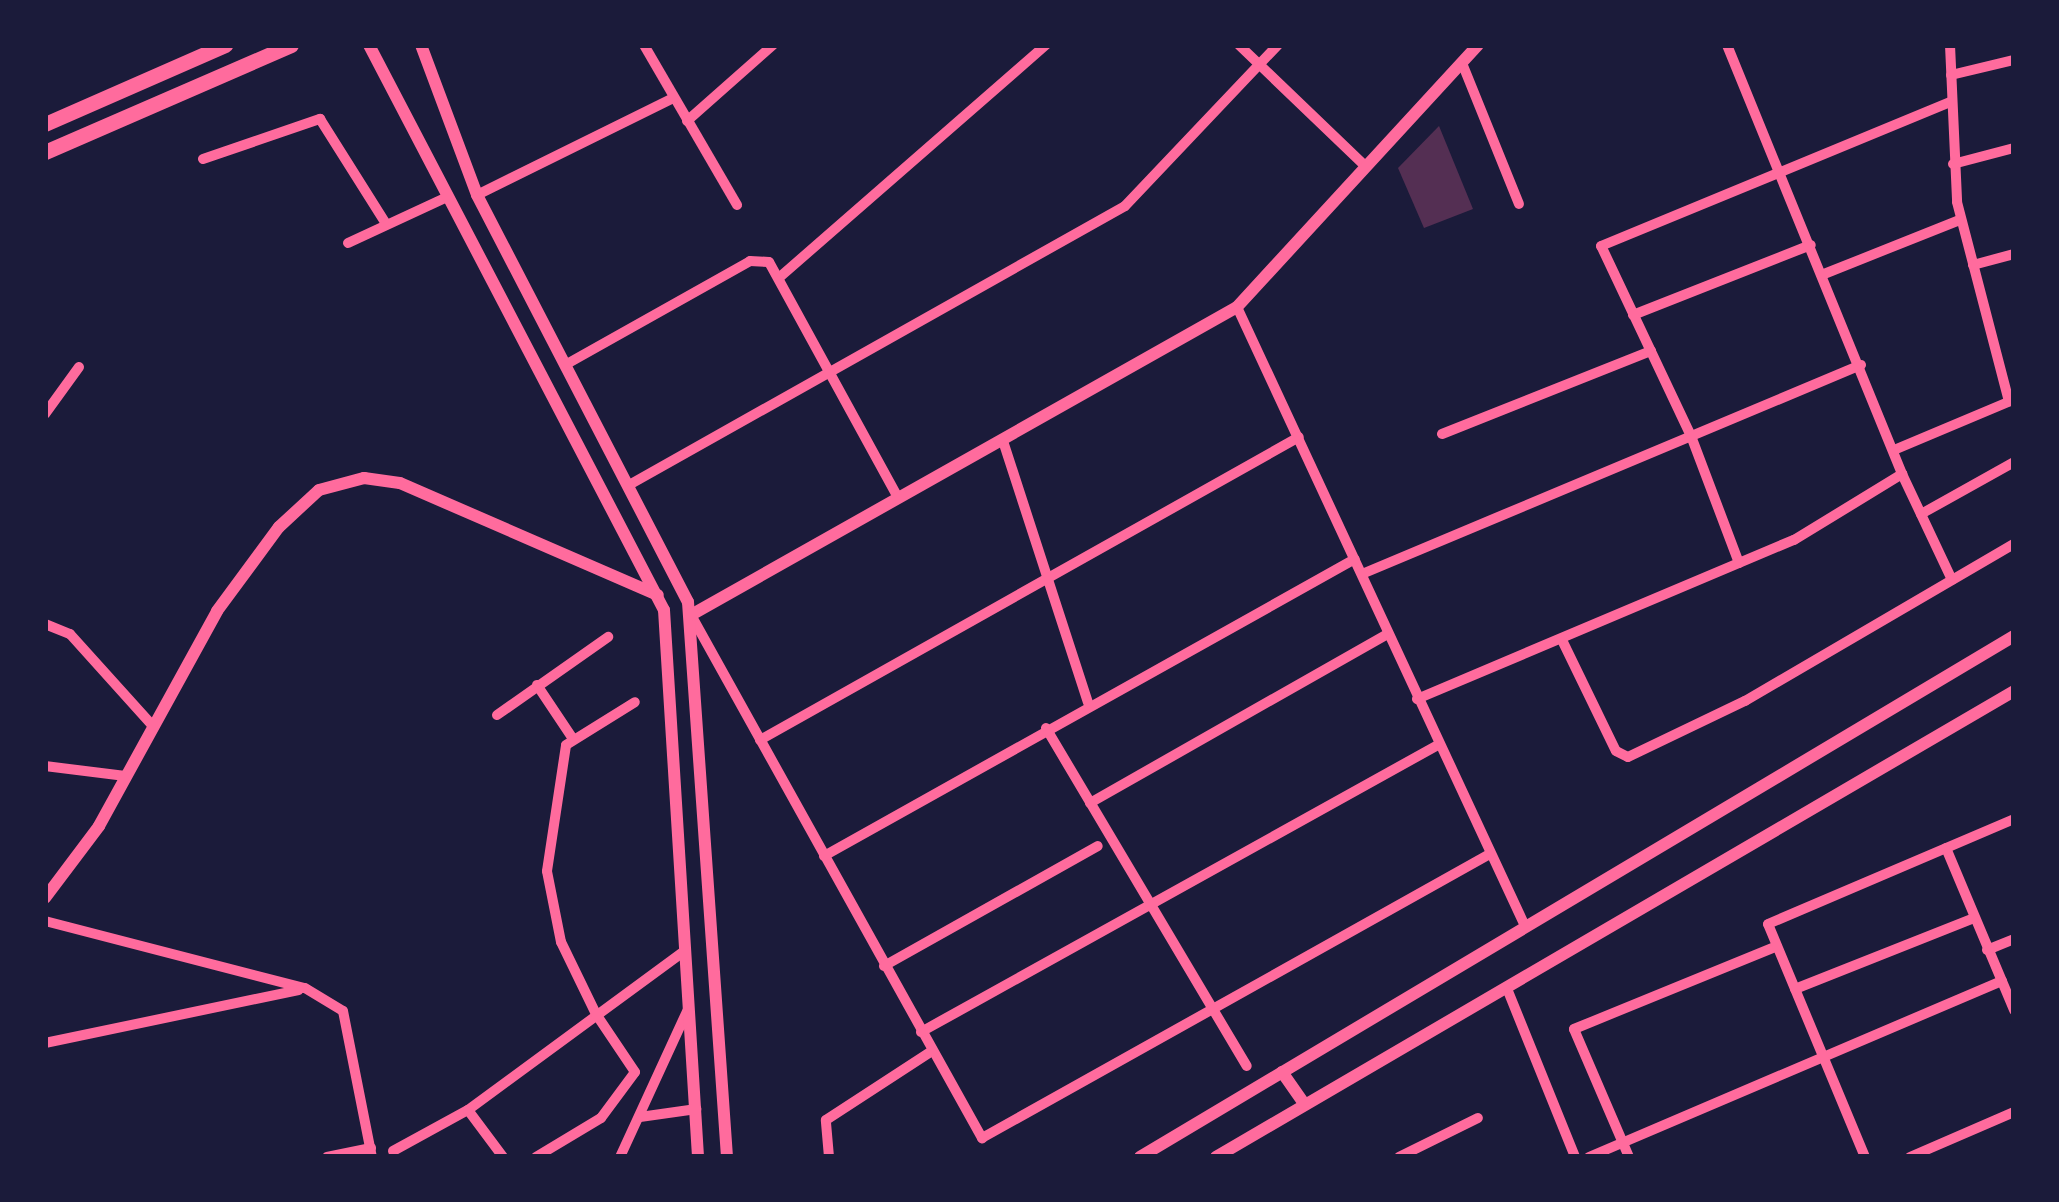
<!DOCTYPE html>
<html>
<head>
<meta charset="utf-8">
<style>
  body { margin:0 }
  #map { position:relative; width:2059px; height:1202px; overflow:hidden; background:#1b1b3a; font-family:"Archivo Narrow",sans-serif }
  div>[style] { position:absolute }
  .building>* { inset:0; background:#542f53 }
  .minor>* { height:10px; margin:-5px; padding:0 5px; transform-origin:5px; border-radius:5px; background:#ff6b9d }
  .tertiary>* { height:12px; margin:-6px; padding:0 6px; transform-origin:6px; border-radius:6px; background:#ff6b9d }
  .secondary>* { height:15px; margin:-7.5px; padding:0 7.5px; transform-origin:7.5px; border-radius:7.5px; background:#ff6b9d }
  span { translate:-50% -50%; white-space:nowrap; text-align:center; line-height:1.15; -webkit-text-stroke:10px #1b1b3a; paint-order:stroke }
  .frame { position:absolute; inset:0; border:48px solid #1b1b3a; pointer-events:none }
</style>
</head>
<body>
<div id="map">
  <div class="building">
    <i style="clip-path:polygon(1439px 126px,1473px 209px,1424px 228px,1398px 168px)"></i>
  </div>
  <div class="minor">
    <i style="left:644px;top:45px;width:185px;rotate:59.8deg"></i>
    <i style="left:1239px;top:45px;width:175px;rotate:43.8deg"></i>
    <i style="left:1727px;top:45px;width:463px;rotate:67.8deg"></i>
    <i style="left:1902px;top:474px;width:117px;rotate:64.7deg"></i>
    <i style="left:1950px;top:45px;width:157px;rotate:87.4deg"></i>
    <i style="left:1957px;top:202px;width:206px;rotate:75.4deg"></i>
    <i style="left:1462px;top:63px;width:152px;rotate:68deg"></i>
    <i style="left:1951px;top:75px;width:65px;rotate:-13.4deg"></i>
    <i style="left:687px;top:121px;width:115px;rotate:-41.5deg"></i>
    <i style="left:203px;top:159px;width:124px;rotate:-18.9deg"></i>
    <i style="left:320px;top:119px;width:124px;rotate:57.8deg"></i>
    <i style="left:1953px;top:164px;width:63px;rotate:-14.7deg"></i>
    <i style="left:477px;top:195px;width:219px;rotate:-26.3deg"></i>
    <i style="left:348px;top:243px;width:107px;rotate:-24.9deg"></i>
    <i style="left:1973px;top:265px;width:42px;rotate:-15deg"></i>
    <i style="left:1824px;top:274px;width:146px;rotate:-21.7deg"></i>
    <i style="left:781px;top:276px;width:352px;rotate:-41.1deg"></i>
    <i style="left:1237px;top:307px;width:683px;rotate:65.05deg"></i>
    <i style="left:1633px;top:315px;width:191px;rotate:-21.5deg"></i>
    <i style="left:565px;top:365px;width:212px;rotate:-29.3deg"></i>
    <i style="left:750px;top:261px;width:19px;rotate:3deg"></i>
    <i style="left:769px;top:262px;width:269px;rotate:61.3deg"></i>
    <i style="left:45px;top:414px;width:58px;rotate:-54.1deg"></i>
    <i style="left:1442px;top:434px;width:225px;rotate:-21.7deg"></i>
    <i style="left:1003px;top:441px;width:275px;rotate:72deg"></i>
    <i style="left:1894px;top:450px;width:129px;rotate:-22.8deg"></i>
    <i style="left:629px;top:485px;width:569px;rotate:-29.36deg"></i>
    <i style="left:1125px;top:206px;width:222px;rotate:-46.5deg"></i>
    <i style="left:1921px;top:514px;width:107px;rotate:-29.2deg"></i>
    <i style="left:1739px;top:563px;width:136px;rotate:-110.7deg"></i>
    <i style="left:1691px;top:436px;width:210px;rotate:-115.3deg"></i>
    <i style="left:1601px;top:246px;width:378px;rotate:-22.4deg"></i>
    <i style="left:1362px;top:574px;width:541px;rotate:-22.73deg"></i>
    <i style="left:691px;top:615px;width:599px;rotate:60.91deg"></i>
    <i style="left:982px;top:1138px;width:582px;rotate:-29.21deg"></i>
    <i style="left:45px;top:624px;width:27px;rotate:22deg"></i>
    <i style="left:70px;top:634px;width:121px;rotate:48deg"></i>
    <i style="left:1562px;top:640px;width:123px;rotate:64.1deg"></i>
    <i style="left:1616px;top:751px;width:13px;rotate:27deg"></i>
    <i style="left:1628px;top:757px;width:130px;rotate:-25.6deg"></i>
    <i style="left:1745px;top:701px;width:311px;rotate:-30.3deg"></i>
    <i style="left:537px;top:685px;width:65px;rotate:56.3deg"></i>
    <i style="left:1417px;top:699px;width:409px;rotate:-22.9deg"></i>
    <i style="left:1794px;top:540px;width:127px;rotate:-31.4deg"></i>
    <i style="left:497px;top:715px;width:136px;rotate:-35.1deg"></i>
    <i style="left:1046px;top:728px;width:393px;rotate:59.3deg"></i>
    <i style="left:760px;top:740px;width:618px;rotate:-29.34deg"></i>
    <i style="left:45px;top:766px;width:81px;rotate:7.1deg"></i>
    <i style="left:1090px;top:803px;width:340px;rotate:-29.6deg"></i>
    <i style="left:1946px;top:848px;width:176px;rotate:67.2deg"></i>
    <i style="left:824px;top:856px;width:608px;rotate:-29.22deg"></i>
    <i style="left:45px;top:921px;width:268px;rotate:14.5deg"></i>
    <i style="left:305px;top:988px;width:44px;rotate:31.2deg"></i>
    <i style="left:343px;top:1011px;width:149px;rotate:78.8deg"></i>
    <i style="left:1987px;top:950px;width:29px;rotate:-22deg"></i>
    <i style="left:884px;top:966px;width:245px;rotate:-29.3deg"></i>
    <i style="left:1795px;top:989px;width:193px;rotate:-21.6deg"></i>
    <i style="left:1508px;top:991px;width:179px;rotate:68deg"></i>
    <i style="left:921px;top:1032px;width:591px;rotate:-29.04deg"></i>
    <i style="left:45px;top:1043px;width:259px;rotate:-11.8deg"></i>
    <i style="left:468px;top:1110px;width:59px;rotate:53.3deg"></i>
    <i style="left:640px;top:1117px;width:57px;rotate:-8.1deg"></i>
    <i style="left:393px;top:1151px;width:85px;rotate:-28.7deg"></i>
    <i style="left:468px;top:1110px;width:265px;rotate:-36.3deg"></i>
    <i style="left:327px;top:1157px;width:45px;rotate:-11.6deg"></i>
    <i style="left:536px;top:1157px;width:76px;rotate:-31deg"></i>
    <i style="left:601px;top:1118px;width:57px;rotate:-53.5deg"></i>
    <i style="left:635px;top:1072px;width:70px;rotate:-123.9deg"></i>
    <i style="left:596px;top:1014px;width:80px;rotate:-115.9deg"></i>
    <i style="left:561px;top:942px;width:72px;rotate:-101.2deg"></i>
    <i style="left:547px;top:871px;width:127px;rotate:-81.4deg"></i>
    <i style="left:566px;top:745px;width:81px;rotate:-31.9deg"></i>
    <i style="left:620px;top:1157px;width:161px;rotate:-65.3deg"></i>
    <i style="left:829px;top:1157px;width:37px;rotate:-95deg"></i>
    <i style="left:826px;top:1120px;width:126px;rotate:-33.1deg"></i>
    <i style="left:1399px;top:1157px;width:88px;rotate:-26.3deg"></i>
    <i style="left:1589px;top:1157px;width:449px;rotate:-23.1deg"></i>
    <i style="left:1629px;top:1157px;width:139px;rotate:-113.3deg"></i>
    <i style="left:1574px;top:1029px;width:219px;rotate:-22.2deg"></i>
    <i style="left:1865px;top:1157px;width:252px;rotate:-112.6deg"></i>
    <i style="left:1768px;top:924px;width:267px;rotate:-23.1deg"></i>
    <i style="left:1910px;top:1157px;width:113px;rotate:-23.4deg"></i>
  </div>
  <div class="tertiary">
    <i style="left:369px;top:45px;width:637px;rotate:62.43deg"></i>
    <i style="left:664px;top:610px;width:548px;rotate:86.44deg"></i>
    <i style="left:421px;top:45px;width:160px;rotate:69.5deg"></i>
    <i style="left:477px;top:195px;width:458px;rotate:62.6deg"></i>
    <i style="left:688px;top:602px;width:556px;rotate:85.98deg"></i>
    <i style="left:691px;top:615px;width:627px;rotate:-29.43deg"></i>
    <i style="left:1237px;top:307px;width:356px;rotate:-47.4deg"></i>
    <i style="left:45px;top:898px;width:90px;rotate:-53.1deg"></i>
    <i style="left:99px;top:826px;width:245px;rotate:-61.2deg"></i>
    <i style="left:217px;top:611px;width:104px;rotate:-53.6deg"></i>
    <i style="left:279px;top:527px;width:54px;rotate:-42.8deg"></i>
    <i style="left:319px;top:490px;width:47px;rotate:-14.9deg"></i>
    <i style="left:364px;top:478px;width:36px;rotate:8deg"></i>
    <i style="left:400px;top:483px;width:281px;rotate:23.5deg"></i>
    <i style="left:1282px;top:1072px;width:39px;rotate:55deg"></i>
    <i style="left:1140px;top:1157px;width:1018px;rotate:-30.8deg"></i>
    <i style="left:1216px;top:1157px;width:924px;rotate:-30.28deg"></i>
  </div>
  <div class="secondary">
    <i style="left:45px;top:124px;width:197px;rotate:-23.7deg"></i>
    <i style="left:45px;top:152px;width:268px;rotate:-23.5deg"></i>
  </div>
  <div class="frame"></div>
</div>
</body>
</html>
